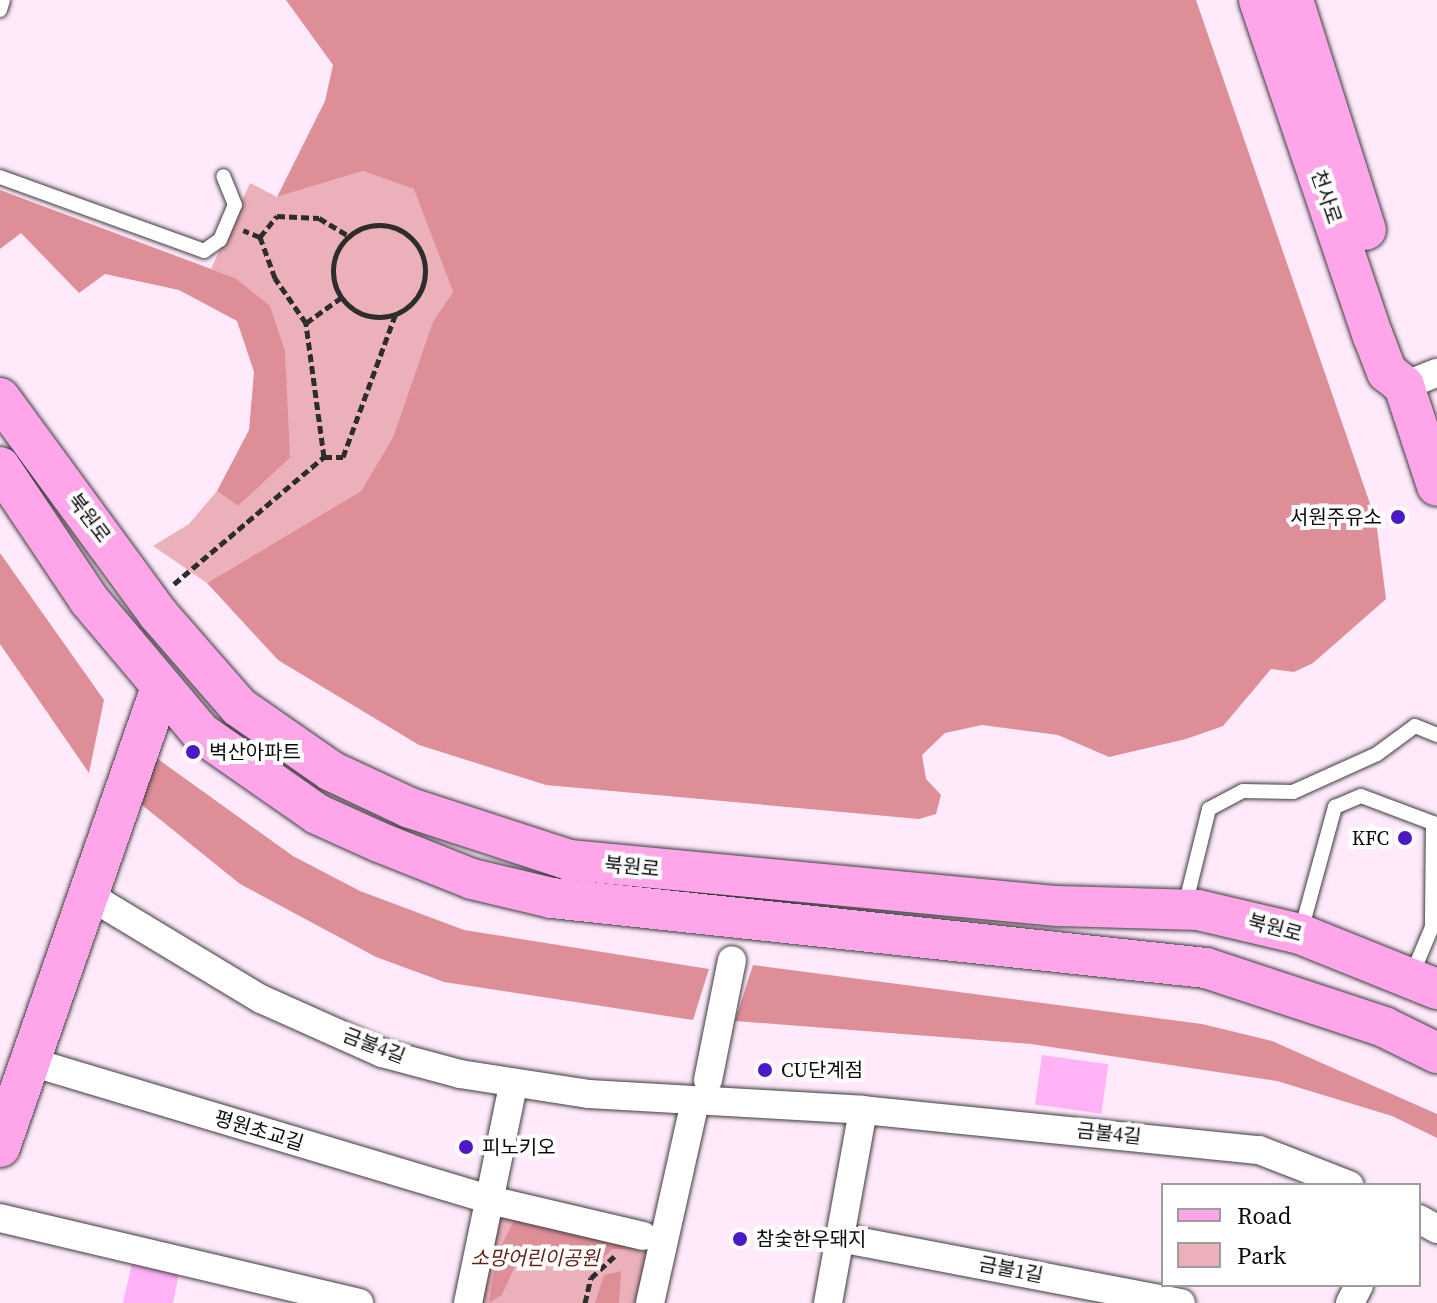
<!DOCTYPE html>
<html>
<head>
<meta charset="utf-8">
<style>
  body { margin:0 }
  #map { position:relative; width:1437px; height:1303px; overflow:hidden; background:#ffeafc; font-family:"Source Serif 4","Noto Sans KR",serif }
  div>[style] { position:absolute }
  .green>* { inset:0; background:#ecb0bb }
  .forest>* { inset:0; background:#de8e97 }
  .sand>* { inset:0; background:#ffb2f5; transform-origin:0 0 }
  .path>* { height:5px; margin-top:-2.5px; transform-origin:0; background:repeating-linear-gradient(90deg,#2d2d2d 0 8px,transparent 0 12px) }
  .path>.ring { margin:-2.5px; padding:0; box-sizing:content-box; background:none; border:5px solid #2d2d2d; border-radius:50% }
  .roads { filter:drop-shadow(0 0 2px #3e3e3e) drop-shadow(0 0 2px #3e3e3e) }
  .lane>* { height:14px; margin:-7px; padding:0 7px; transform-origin:7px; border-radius:7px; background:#fff }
  .street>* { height:28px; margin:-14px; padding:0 14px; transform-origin:14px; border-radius:14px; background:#fff }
  .secondary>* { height:40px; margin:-20px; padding:0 20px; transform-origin:20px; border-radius:20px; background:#ffa5ea }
  .dots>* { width:22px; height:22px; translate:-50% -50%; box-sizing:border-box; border:4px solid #fff; border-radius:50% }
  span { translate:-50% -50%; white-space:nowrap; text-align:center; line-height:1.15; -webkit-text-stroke:8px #fff; paint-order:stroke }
  .street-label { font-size:20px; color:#0b0b0b }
  .poi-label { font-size:20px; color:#0b0b0b }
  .right { translate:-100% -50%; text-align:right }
  .left { translate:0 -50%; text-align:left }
  .park-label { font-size:20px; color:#672217; font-style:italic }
  .legend { position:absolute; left:1161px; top:1183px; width:260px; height:104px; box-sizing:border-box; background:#fff; border:2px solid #9d9d9d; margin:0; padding:10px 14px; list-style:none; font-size:24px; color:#0b0b0b }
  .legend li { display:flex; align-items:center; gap:16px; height:40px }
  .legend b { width:40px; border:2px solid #9d9d9d }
</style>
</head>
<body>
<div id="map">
  <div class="green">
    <i style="clip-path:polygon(363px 171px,415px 189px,453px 292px,433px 321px,393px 437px,361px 491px,207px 583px,153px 546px,189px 524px,217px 491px,238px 506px,290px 458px,235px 278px,211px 269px,250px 183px,277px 197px)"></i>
    <i style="clip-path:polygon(499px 1205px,651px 1235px,637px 1303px,476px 1303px)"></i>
  </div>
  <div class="forest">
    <i style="clip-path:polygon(286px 0,1196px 0,1376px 521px,1386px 599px,1313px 663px,1294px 672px,1271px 669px,1223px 726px,1186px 739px,1109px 757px,1058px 735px,982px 725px,945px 733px,922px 755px,926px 779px,941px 795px,936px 814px,919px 819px,546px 785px,419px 745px,278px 660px,207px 583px,361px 491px,393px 437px,433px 321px,453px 292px,414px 189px,363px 171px,277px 197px,325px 101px,333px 65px)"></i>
    <i style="clip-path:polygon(0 190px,235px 278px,270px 306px,285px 351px,290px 458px,238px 506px,217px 491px,249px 430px,254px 372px,237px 321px,179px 290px,105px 274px,79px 293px,21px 233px,0 249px)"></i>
    <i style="clip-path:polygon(0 553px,104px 700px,89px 773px,0 644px)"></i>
    <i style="clip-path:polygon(155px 757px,293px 856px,360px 891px,464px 930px,709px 969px,693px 1020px,444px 982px,376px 957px,240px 884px,126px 792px)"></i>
    <i style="clip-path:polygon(753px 965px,1202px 1024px,1272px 1041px,1437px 1114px,1437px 1138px,1392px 1116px,1277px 1081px,1031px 1044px,735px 1021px)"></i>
    <i style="clip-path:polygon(515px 1219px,638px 1249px,612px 1249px,591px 1271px,519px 1257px,502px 1295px,489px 1303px,496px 1255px)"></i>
    <i style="clip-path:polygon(621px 1271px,619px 1303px,595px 1303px,604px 1275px)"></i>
  </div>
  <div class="sand">
    <i style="left:1042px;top:1055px;width:67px;height:50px;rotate:8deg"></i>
    <i style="clip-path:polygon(132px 1263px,179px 1273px,173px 1303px,123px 1303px)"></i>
  </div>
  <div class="path">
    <i class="ring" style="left:333px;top:225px;width:87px;height:87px"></i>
    <i style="left:260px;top:237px;width:27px;rotate:-51deg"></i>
    <i style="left:277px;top:216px;width:42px;rotate:2.7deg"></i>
    <i style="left:319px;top:218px;width:35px;rotate:31deg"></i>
    <i style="left:306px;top:323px;width:44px;rotate:-35.8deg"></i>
    <i style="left:324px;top:457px;width:19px"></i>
    <i style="left:343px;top:457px;width:153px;rotate:-69.8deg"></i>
    <i style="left:174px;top:584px;width:197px;rotate:-40.3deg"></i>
    <i style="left:324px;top:457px;width:135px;rotate:-97.7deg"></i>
    <i style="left:306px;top:323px;width:55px;rotate:-124.6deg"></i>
    <i style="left:275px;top:278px;width:44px;rotate:-110.1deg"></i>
    <i style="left:260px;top:237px;width:18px;rotate:-158deg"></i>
    <i style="left:585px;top:1303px;width:26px;rotate:-77deg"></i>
    <i style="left:591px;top:1278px;width:34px;rotate:-43deg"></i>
  </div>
  <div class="roads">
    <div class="lane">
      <i style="left:0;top:10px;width:10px;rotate:-73deg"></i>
      <i style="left:0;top:177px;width:217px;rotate:19.9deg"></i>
      <i style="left:204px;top:251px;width:19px;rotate:-35deg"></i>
      <i style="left:220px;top:240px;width:38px;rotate:-67deg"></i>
      <i style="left:235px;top:205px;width:31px;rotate:-112deg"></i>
      <i style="left:1185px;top:906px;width:100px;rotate:-76.1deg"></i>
      <i style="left:1209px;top:809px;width:38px;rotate:-28deg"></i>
      <i style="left:1243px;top:791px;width:50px;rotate:1.1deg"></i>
      <i style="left:1293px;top:792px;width:92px;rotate:-24.3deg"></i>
      <i style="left:1377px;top:754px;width:47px;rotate:-36.4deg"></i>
      <i style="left:1415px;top:726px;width:24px;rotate:22deg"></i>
      <i style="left:1301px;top:931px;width:129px;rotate:-74.7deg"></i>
      <i style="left:1335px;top:807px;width:28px;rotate:-23deg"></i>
      <i style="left:1361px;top:796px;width:77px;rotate:20.6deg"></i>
      <i style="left:1433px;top:823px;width:104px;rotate:90.6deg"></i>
      <i style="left:1432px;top:927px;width:54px;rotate:112.8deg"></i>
    </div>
    <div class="street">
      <i style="left:1404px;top:386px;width:35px;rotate:-22deg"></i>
      <i style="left:85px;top:893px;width:205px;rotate:31.1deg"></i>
      <i style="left:261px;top:999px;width:133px;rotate:24.1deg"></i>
      <i style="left:382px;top:1053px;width:81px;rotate:15.1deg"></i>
      <i style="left:460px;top:1074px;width:131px;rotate:8.8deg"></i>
      <i style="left:589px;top:1094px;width:274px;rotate:3.3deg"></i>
      <i style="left:863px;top:1110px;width:398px;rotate:5.8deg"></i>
      <i style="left:1259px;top:1150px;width:97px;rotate:21.3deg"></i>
      <i style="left:28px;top:1061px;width:482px;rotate:16.7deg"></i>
      <i style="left:490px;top:1200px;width:157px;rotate:13.2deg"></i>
      <i style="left:708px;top:1080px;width:122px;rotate:-78.7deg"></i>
      <i style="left:0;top:1218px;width:369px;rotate:13.3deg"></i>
      <i style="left:1419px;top:1219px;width:21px;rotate:29deg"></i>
      <i style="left:840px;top:1238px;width:347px;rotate:10.8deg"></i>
      <i style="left:468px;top:1303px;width:222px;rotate:-78.3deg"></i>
      <i style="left:650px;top:1303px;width:207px;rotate:-77.4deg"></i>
      <i style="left:828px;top:1303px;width:196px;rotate:-79.7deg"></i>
      <i style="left:1350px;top:1303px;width:20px;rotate:-63deg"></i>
    </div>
    <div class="secondary">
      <i style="left:1259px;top:0;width:355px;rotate:71.3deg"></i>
      <i style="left:1373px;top:336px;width:39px;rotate:69deg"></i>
      <i style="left:1387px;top:372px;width:22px;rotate:39deg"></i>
      <i style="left:1404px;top:386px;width:105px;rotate:71.7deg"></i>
      <i style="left:1293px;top:0;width:241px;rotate:72.4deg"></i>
      <i style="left:0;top:398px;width:268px;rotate:53.8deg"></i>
      <i style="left:158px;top:614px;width:123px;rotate:48.9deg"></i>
      <i style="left:239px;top:707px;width:112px;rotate:34.8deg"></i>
      <i style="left:331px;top:771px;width:87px;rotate:25.1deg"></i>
      <i style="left:410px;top:808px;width:167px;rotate:18.1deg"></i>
      <i style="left:569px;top:860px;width:491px;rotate:5.4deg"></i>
      <i style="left:1058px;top:906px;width:140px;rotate:1.6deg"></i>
      <i style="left:1198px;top:910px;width:105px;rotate:13.2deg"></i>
      <i style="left:1300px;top:934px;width:148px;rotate:21.9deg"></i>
      <i style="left:0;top:467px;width:160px;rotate:56.2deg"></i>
      <i style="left:89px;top:600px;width:174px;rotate:49.9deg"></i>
      <i style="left:201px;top:733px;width:141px;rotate:34.9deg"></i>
      <i style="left:317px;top:814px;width:68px;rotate:24.3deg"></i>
      <i style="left:379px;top:842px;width:100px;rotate:21.7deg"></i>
      <i style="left:472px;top:879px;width:82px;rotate:13.4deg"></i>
      <i style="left:552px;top:898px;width:658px;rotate:6.11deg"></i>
      <i style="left:1206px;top:968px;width:188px;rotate:18.3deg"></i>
      <i style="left:1384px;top:1027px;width:59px;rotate:26.1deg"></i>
      <i style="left:0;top:1147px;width:484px;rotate:-70.7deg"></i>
    </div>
  </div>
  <div class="dots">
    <i style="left:1398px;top:517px;background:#4d19c6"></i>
    <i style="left:193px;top:752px;background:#4d19c6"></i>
    <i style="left:1405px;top:838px;background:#4d19c6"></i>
    <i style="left:765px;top:1070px;background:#4d19c6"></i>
    <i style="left:466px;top:1147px;background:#4d19c6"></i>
    <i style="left:740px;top:1239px;background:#4d19c6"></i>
  </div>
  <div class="street-label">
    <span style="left:1326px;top:197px;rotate:71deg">천사로</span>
    <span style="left:89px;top:518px;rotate:53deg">북원로</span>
    <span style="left:632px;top:867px;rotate:6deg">북원로</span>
    <span style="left:1275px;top:928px;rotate:15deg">북원로</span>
    <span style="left:374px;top:1046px;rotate:21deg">금불4길</span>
    <span style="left:259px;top:1131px;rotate:17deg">평원초교길</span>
    <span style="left:1109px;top:1134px;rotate:6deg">금불4길</span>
    <span style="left:1011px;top:1270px;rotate:11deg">금불1길</span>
  </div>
  <div class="poi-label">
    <span class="right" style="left:1382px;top:517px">서원주유소</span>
    <span class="left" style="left:209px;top:752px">벽산아파트</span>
    <span class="right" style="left:1389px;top:838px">KFC</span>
    <span class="left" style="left:781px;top:1070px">CU단계점</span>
    <span class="left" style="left:482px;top:1147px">피노키오</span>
    <span class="left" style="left:756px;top:1239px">참숯한우돼지</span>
  </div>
  <div class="park-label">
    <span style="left:535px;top:1258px">소망어린이공원</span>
  </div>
  <ul class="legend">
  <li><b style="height:10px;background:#ffa5ea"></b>Road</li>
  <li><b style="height:22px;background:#ecb0bb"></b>Park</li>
  </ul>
</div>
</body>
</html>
